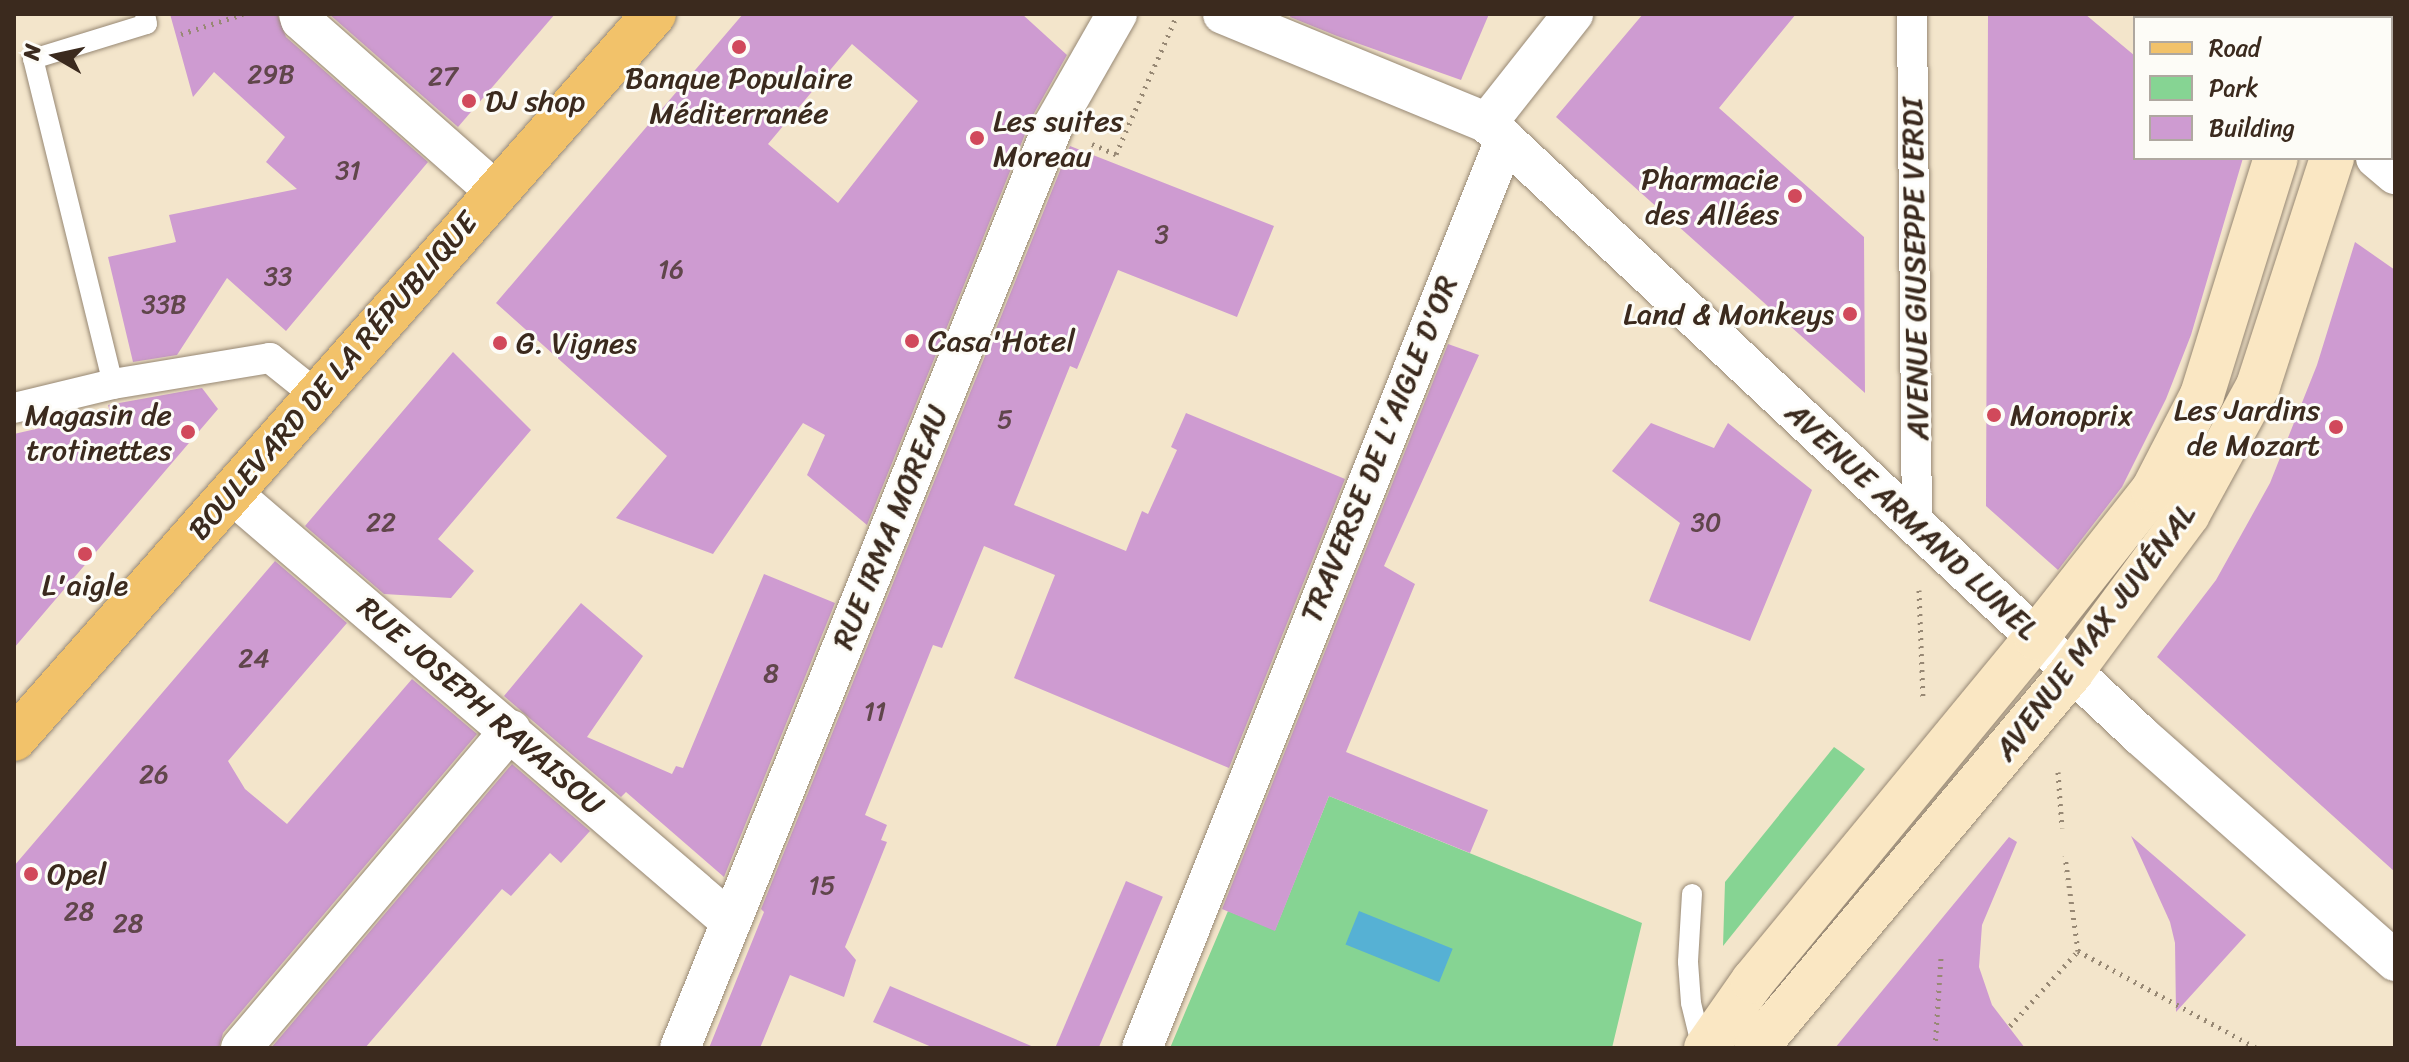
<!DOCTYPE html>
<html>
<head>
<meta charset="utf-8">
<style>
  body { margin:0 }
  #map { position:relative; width:2409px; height:1062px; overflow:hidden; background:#f3e5cb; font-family:Sriracha,sans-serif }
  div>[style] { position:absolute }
  .green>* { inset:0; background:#86d493 }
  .water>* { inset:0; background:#56b1d4; transform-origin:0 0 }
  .building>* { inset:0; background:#ce9bd1; transform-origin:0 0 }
  .path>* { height:5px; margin-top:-2.5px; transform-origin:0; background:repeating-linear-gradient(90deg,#978874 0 2px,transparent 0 8px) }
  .roads { filter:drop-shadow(0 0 2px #978874) drop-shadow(0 0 2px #978874) }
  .service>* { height:20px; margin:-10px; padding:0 10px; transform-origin:10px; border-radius:10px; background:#fff }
  .pedestrian>* { height:30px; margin:-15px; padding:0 15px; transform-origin:15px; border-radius:15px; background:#fff }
  .minor>* { height:40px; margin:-20px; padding:0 20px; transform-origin:20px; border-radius:20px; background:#fff }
  .secondary>* { height:44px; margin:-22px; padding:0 22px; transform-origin:22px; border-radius:22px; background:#fae7c3 }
  .primary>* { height:44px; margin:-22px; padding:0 22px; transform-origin:22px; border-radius:22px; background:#f2c26a }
  .dots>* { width:22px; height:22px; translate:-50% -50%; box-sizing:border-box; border:4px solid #fdfcf7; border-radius:50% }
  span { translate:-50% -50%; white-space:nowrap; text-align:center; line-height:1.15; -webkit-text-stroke:6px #fdfcf7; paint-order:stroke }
  .number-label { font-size:26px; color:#60464b }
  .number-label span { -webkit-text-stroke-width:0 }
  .poi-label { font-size:30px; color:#3b2a1e }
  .left { translate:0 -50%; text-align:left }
  .right { translate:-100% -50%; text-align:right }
  .street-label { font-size:30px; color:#3b2a1e }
  .frame { position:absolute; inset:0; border:16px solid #3b2a1e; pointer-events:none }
  .legend { position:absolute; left:2133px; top:16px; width:260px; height:144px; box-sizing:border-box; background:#fdfcf7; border:2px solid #afa8a0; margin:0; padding:10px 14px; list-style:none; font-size:24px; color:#3b2a1e }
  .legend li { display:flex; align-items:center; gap:16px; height:40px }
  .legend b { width:40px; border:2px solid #afa8a0 }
  .north { position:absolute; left:16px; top:16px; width:80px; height:80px; -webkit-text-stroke:6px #fdfcf7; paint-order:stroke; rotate:279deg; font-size:22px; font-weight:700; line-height:32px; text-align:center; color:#3b2a1e }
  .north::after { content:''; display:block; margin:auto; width:28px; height:36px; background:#3b2a1e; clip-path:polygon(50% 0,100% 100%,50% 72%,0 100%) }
</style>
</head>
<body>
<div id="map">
  <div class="green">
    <i style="clip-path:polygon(1834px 747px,1865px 769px,1723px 946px,1725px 882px)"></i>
    <i style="clip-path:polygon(1329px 796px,1642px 923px,1612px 1048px,1170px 1048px,1228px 911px,1275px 930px)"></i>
  </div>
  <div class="water">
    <i style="left:1359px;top:911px;width:101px;height:36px;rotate:22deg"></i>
  </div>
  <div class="building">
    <i style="clip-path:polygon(170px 14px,277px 14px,286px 37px,428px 162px,286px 331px,227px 278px,177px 355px,133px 362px,108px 257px,176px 242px,169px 215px,297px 189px,266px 162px,285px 137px,214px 72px,193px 97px)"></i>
    <i style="clip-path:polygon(329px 14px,555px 14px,458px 127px)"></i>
    <i style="clip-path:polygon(evenodd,743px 14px,1022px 14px,1067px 55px,1032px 117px,867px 525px,807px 475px,825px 435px,803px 423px,713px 554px,616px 518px,667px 456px,496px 303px,743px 14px,852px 44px,918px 101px,838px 203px,768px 144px,852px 44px)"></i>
    <i style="clip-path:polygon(1291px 14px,1489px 14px,1461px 80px,1337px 36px,1290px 17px)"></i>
    <i style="clip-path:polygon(1643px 14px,1796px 14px,1719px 108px,1864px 237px,1865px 393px,1556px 117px)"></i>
    <i style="clip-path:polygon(1988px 14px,2085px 14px,2135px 56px,2135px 158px,2243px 158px,2191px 335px,2166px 399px,2122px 487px,2058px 570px,1986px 506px)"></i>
    <i style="clip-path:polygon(1070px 146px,1274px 226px,1237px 317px,1118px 270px,1077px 369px,1070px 366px,1014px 505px,1126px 551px,1142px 511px,1148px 514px,1177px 450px,1171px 447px,1186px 413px,1345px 479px,1229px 768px,1014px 678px,1055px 575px,984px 546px,942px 648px,933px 645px,865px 815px,887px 825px,881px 840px,887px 842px,845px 947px,856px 960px,844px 997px,790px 975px,760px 1048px,709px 1048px,764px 912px,761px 909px)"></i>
    <i style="clip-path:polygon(2355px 242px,2395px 270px,2395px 872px,2157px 657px,2216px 580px,2270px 483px,2317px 365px)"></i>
    <i style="clip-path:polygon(1448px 344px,1479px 355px,1384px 566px,1415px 584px,1346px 752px,1488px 810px,1470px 853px,1329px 796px,1275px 931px,1222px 909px)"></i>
    <i style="clip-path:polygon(453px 352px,531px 430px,438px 539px,474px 571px,451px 598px,384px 594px,305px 526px)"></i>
    <i style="clip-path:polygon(202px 388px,218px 409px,14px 648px,14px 434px,110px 412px,108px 405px)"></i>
    <i style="clip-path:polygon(1651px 423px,1714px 448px,1728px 423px,1812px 490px,1750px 641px,1649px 601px,1680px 523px,1612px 471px)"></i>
    <i style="clip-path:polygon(275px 561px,347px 623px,228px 761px,245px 789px,287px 824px,412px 679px,477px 734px,223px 1033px,219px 1048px,14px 1048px,14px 866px)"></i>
    <i style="clip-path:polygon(764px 574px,835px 603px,724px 877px,626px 792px,621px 797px,504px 696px,581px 603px,643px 656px,587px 737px,672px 774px,676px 766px,683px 768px)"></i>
    <i style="clip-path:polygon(512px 764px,590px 831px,561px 863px,550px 853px,511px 896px,502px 889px,365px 1048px,271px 1048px)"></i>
    <i style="clip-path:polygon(2131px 836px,2246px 935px,2176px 1012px,2175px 943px,2170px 922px)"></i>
    <i style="clip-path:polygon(2009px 837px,2017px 842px,1982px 925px,1979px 967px,1992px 1005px,2025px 1048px,1835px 1048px)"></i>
    <i style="left:1126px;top:881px;width:40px;height:180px;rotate:23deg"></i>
    <i style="clip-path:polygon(890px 986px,1036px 1048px,934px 1048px,873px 1022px)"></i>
  </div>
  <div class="path">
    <i style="left:181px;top:34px;width:65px;rotate:-17.9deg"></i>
    <i style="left:1092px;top:144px;width:26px;rotate:23deg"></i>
    <i style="left:1116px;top:154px;width:152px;rotate:-66.3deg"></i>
    <i style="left:1919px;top:590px;width:110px;rotate:87.9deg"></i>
    <i style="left:2058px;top:772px;width:56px;rotate:85.9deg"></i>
    <i style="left:2078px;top:951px;width:204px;rotate:28.5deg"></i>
    <i style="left:2010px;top:1026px;width:101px;rotate:-47.8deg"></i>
    <i style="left:2078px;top:951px;width:96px;rotate:-97.8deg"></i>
    <i style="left:1935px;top:1048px;width:91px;rotate:-86.2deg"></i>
  </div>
  <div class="roads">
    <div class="service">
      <i style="left:113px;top:384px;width:335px;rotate:-103.8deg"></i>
      <i style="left:33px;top:59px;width:119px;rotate:-17.1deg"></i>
      <i style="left:147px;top:24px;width:10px;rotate:-101deg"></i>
      <i style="left:1692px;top:894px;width:68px;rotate:93.4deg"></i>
      <i style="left:1688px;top:962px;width:41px;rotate:85.8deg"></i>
      <i style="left:1691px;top:1003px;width:46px;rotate:76.3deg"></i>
    </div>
    <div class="pedestrian">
      <i style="left:1912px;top:14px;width:510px;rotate:89.44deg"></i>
      <i style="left:14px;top:408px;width:102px;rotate:-13.6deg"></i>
      <i style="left:113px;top:384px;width:159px;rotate:-9.4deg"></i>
      <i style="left:270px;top:358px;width:58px;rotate:38.7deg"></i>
    </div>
    <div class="minor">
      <i style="left:299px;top:14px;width:6px;rotate:72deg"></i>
      <i style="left:301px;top:20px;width:259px;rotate:41.4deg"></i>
      <i style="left:1223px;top:14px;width:286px;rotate:22.4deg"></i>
      <i style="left:1487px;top:123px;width:895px;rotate:43.14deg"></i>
      <i style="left:2140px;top:735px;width:341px;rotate:41.5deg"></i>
      <i style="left:2206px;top:14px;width:6px;rotate:45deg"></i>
      <i style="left:1487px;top:123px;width:139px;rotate:-51.7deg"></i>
      <i style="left:2376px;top:158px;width:25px;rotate:40deg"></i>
      <i style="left:230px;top:492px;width:659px;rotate:40.63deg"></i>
      <i style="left:241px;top:1048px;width:417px;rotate:-49.7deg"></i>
      <i style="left:680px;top:1048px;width:995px;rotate:-67.97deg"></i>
      <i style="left:1053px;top:126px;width:129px;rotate:-60.3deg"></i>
      <i style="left:1142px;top:1048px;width:978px;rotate:-68.21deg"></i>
    </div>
    <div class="secondary">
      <i style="left:2335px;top:18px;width:5px;rotate:-53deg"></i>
      <i style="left:2391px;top:43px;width:6px;rotate:-51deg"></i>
      <i style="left:1706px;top:1048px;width:82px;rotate:-55deg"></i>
      <i style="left:1753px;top:981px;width:445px;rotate:-50.5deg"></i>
      <i style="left:2036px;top:638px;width:189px;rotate:-51.7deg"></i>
      <i style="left:2153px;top:490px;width:107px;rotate:-62.7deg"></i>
      <i style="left:2202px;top:395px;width:248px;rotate:-72.7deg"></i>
      <i style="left:1756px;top:1048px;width:492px;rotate:-50deg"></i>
      <i style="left:2072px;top:671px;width:195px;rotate:-53.5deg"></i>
      <i style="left:2188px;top:514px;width:146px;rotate:-61.3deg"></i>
      <i style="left:2258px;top:386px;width:240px;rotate:-72deg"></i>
    </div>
    <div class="primary">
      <i style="left:14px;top:739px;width:967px;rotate:-48.56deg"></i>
    </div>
  </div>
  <div class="dots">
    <i style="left:739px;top:47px;background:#d1495b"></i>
    <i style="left:469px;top:101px;background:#d1495b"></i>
    <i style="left:977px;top:138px;background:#d1495b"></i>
    <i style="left:1795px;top:196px;background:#d1495b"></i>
    <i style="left:1850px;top:314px;background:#d1495b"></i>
    <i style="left:912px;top:341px;background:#d1495b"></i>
    <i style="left:500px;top:343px;background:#d1495b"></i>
    <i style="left:1994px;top:415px;background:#d1495b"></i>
    <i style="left:2336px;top:427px;background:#d1495b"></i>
    <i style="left:188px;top:432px;background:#d1495b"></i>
    <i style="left:85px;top:554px;background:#d1495b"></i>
    <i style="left:31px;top:874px;background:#d1495b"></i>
  </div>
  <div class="number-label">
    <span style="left:271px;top:75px">29B</span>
    <span style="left:443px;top:77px">27</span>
    <span style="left:348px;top:171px">31</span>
    <span style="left:1162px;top:235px">3</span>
    <span style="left:671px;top:270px">16</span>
    <span style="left:278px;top:277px">33</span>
    <span style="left:164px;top:305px">33B</span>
    <span style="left:1005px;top:420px">5</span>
    <span style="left:381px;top:523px">22</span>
    <span style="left:1706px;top:523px">30</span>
    <span style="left:254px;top:659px">24</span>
    <span style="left:771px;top:674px">8</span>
    <span style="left:875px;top:712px">11</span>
    <span style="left:154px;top:775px">26</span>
    <span style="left:822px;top:886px">15</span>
    <span style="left:79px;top:912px">28</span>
    <span style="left:128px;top:924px">28</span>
  </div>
  <div class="poi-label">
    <span style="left:739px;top:95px">Banque Populaire<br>Méditerranée</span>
    <span class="left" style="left:485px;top:101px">DJ shop</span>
    <span class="left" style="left:993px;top:138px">Les suites<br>Moreau</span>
    <span class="right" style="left:1779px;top:196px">Pharmacie<br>des Allées</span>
    <span class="right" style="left:1834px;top:314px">Land &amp; Monkeys</span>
    <span class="left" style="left:928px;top:341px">Casa'Hotel</span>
    <span class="left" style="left:516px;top:343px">G. Vignes</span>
    <span class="right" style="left:2320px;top:427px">Les Jardins<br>de Mozart</span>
    <span class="right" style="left:172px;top:432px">Magasin de<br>trotinettes</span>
    <span class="left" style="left:2010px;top:415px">Monoprix</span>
    <span style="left:85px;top:585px">L'aigle</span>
    <span class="left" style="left:47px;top:874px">Opel</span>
  </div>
  <div class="street-label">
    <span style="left:1915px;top:269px;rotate:-91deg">AVENUE GIUSEPPE VERDI</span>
    <span style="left:333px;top:376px;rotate:-49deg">BOULEVARD DE LA RÉPUBLIQUE</span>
    <span style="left:1379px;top:449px;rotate:-68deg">TRAVERSE DE L'AIGLE D'OR</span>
    <span style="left:1912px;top:521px;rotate:43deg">AVENUE ARMAND LUNEL</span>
    <span style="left:890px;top:527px;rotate:-68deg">RUE IRMA MOREAU</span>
    <span style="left:2095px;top:632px;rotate:-53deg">AVENUE MAX JUVÉNAL</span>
    <span style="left:481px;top:706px;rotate:41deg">RUE JOSEPH RAVAISOU</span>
  </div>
  <div class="frame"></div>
  <ul class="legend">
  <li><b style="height:10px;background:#f2c26a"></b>Road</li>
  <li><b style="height:22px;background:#86d493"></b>Park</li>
  <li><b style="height:22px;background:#ce9bd1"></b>Building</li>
  </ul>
  <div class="north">N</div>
</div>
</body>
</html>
